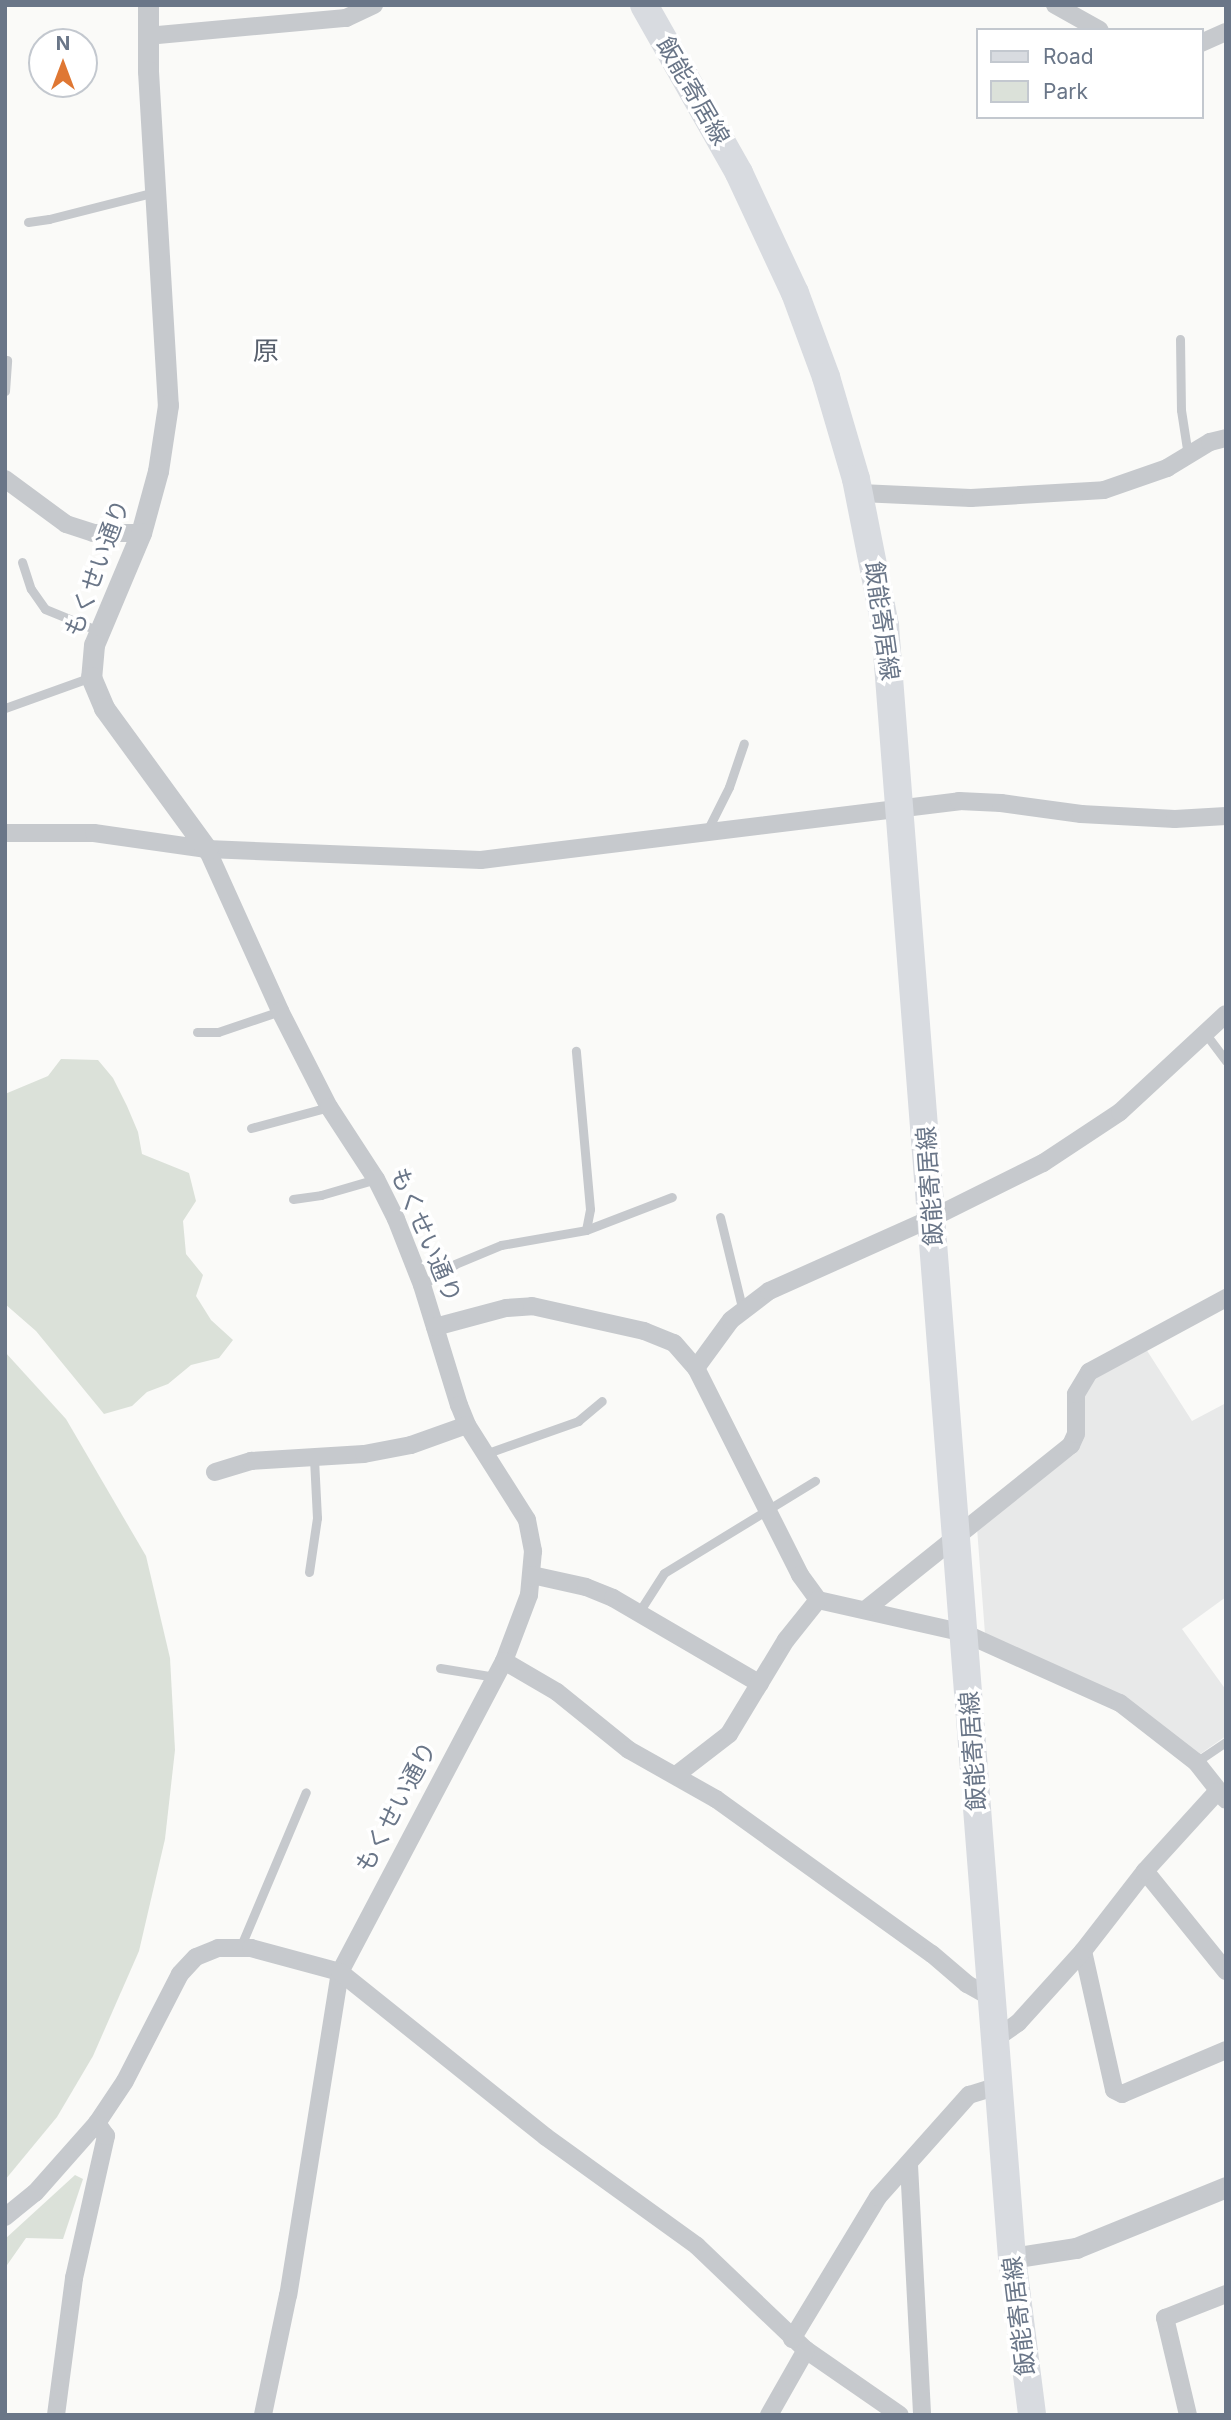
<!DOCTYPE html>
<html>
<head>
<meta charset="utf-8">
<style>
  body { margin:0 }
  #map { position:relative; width:1231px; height:2420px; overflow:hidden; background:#fafaf8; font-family:Inter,"Noto Sans JP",sans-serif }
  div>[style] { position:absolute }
  .built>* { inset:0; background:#e8e9e9 }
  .green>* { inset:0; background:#dbe1d9 }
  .service>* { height:9px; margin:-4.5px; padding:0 4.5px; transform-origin:4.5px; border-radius:4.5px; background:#c6c9cd }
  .minor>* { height:18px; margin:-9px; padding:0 9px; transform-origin:9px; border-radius:9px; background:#c6c9cd }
  .tertiary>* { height:21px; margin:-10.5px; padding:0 10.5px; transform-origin:10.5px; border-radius:10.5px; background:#c6c9cd }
  .primary>* { height:28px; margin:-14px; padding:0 14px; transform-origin:14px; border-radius:14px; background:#d8dbe0 }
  span { translate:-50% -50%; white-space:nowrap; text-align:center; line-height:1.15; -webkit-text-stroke:7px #fff; paint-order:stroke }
  .street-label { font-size:24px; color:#6a7688 }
  .neighbourhood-label { font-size:26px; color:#58606d }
  .frame { position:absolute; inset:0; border:7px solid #6a7688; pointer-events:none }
  .legend { position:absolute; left:976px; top:28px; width:228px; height:91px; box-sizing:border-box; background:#fff; border:2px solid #c3c8cf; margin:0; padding:9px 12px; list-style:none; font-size:21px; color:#6a7688 }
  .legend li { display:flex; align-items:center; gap:14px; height:35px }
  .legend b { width:35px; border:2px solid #c3c8cf }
  .north { position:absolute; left:28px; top:28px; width:70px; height:70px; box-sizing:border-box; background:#fff; border:2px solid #c3c8cf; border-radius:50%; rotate:0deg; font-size:19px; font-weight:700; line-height:28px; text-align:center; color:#6a7688 }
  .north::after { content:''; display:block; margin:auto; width:24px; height:32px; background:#df7733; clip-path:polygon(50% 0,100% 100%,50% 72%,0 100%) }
</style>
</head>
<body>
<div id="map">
  <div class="built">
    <i style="clip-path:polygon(1146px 1349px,1192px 1421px,1226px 1403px,1226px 1597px,1182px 1629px,1226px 1690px,1226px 1736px,1196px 1757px,985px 1634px,977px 1528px,1077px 1452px,1085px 1429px,1084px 1395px,1095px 1376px)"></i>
  </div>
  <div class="green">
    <i style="clip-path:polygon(61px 1059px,98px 1060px,113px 1078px,127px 1106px,138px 1132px,142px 1154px,189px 1173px,196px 1201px,183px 1221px,186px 1254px,203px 1275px,196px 1296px,211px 1320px,233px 1340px,219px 1358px,191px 1365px,168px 1384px,147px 1392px,132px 1406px,104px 1414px,36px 1331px,5px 1304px,5px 1094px,48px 1076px)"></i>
    <i style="clip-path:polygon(5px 1352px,66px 1419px,146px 1556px,170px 1658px,175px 1750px,165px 1839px,139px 1951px,93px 2056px,57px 2117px,5px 2180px)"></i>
    <i style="clip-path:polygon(75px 2175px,83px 2179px,63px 2239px,26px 2238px,5px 2268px,5px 2239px)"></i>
  </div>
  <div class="service">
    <i style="left:28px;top:222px;width:21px;rotate:-8deg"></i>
    <i style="left:49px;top:219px;width:109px;rotate:-14.3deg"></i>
    <i style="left:1180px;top:339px;width:71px;rotate:89.2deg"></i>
    <i style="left:1181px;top:410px;width:46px;rotate:81.2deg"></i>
    <i style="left:5px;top:391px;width:31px;rotate:-86deg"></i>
    <i style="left:22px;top:562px;width:28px;rotate:72deg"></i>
    <i style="left:31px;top:589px;width:24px;rotate:55deg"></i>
    <i style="left:45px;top:609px;width:58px;rotate:22.2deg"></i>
    <i style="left:5px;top:708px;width:91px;rotate:-19.8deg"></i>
    <i style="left:707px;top:831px;width:49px;rotate:-63.4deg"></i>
    <i style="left:729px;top:787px;width:46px;rotate:-71.2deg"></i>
    <i style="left:197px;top:1032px;width:21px"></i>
    <i style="left:218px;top:1032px;width:65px;rotate:-18.7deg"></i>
    <i style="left:1205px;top:1033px;width:35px;rotate:53deg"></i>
    <i style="left:251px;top:1128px;width:81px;rotate:-15.1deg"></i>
    <i style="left:293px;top:1199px;width:28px;rotate:-8deg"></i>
    <i style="left:321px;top:1195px;width:57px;rotate:-16.2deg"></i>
    <i style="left:720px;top:1217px;width:97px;rotate:76.3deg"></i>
    <i style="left:586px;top:1230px;width:92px;rotate:-21deg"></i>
    <i style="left:422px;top:1285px;width:39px;rotate:-32deg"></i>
    <i style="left:455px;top:1264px;width:50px;rotate:-22.4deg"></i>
    <i style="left:501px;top:1245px;width:86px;rotate:-10deg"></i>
    <i style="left:586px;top:1230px;width:21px;rotate:-79deg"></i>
    <i style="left:590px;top:1209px;width:159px;rotate:-95.1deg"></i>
    <i style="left:485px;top:1454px;width:99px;rotate:-19.5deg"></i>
    <i style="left:578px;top:1421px;width:31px;rotate:-40deg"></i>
    <i style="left:309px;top:1572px;width:55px;rotate:-81.6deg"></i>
    <i style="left:317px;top:1518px;width:60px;rotate:-92.9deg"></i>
    <i style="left:639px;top:1612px;width:46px;rotate:-57.3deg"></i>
    <i style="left:664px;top:1573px;width:177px;rotate:-31.4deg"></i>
    <i style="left:440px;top:1668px;width:56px;rotate:9.3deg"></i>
    <i style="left:1196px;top:1762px;width:36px;rotate:-34deg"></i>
    <i style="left:240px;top:1948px;width:169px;rotate:-67.1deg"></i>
  </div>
  <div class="minor">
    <i style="left:1055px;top:5px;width:51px;rotate:29.1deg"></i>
    <i style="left:147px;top:36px;width:200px;rotate:-5.2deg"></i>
    <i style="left:346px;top:18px;width:31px;rotate:-25deg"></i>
    <i style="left:1201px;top:43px;width:27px;rotate:-24deg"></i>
    <i style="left:5px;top:479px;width:76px;rotate:36.4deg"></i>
    <i style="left:66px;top:524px;width:28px;rotate:18deg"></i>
    <i style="left:93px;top:533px;width:48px"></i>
    <i style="left:860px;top:493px;width:111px;rotate:2.6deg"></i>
    <i style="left:971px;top:498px;width:133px;rotate:-3.4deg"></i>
    <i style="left:1104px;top:490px;width:67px;rotate:-19.2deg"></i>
    <i style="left:1167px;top:468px;width:50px;rotate:-31.2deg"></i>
    <i style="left:1210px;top:442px;width:16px;rotate:-14deg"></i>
    <i style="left:5px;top:833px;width:89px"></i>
    <i style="left:94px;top:833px;width:114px;rotate:8.1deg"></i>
    <i style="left:207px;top:849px;width:274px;rotate:2.3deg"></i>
    <i style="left:481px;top:860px;width:482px;rotate:-7deg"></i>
    <i style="left:959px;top:801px;width:42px;rotate:2.7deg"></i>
    <i style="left:1001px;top:803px;width:81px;rotate:7.8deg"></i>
    <i style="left:1081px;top:814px;width:94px;rotate:3deg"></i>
    <i style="left:1175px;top:819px;width:51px;rotate:-3.4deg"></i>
    <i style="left:207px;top:849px;width:178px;rotate:65.7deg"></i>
    <i style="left:280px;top:1011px;width:108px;rotate:63deg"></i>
    <i style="left:329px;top:1107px;width:86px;rotate:56.9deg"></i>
    <i style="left:376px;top:1179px;width:45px;rotate:63.4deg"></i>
    <i style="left:396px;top:1219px;width:71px;rotate:68.5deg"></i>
    <i style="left:422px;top:1285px;width:126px;rotate:72.9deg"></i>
    <i style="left:459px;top:1405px;width:22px;rotate:68deg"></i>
    <i style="left:467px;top:1425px;width:112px;rotate:57.7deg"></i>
    <i style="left:527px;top:1520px;width:32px;rotate:79deg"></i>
    <i style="left:533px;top:1551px;width:44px;rotate:95.2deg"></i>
    <i style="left:529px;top:1595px;width:71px;rotate:110.7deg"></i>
    <i style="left:504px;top:1661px;width:352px;rotate:117.8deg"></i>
    <i style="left:340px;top:1972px;width:327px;rotate:99.1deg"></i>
    <i style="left:288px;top:2295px;width:123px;rotate:101.8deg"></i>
    <i style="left:435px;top:1327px;width:73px;rotate:-15deg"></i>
    <i style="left:506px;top:1308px;width:26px;rotate:-4deg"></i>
    <i style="left:532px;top:1306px;width:115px;rotate:12.6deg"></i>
    <i style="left:644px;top:1331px;width:32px;rotate:22deg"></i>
    <i style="left:674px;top:1343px;width:33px;rotate:49deg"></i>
    <i style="left:696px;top:1368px;width:232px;rotate:63.3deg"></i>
    <i style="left:800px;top:1575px;width:31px;rotate:54deg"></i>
    <i style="left:818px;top:1600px;width:150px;rotate:12.7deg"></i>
    <i style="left:964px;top:1633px;width:171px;rotate:24.2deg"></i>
    <i style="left:1120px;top:1703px;width:96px;rotate:37.8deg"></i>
    <i style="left:1196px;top:1762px;width:48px;rotate:51.7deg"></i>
    <i style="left:696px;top:1368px;width:59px;rotate:-53.9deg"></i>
    <i style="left:731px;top:1320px;width:48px;rotate:-37.3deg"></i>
    <i style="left:769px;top:1291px;width:179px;rotate:-24.1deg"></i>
    <i style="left:932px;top:1218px;width:124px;rotate:-26.4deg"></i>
    <i style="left:1043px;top:1163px;width:92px;rotate:-33.5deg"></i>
    <i style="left:1120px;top:1112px;width:144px;rotate:-42.8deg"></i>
    <i style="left:215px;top:1472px;width:38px;rotate:-17deg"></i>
    <i style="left:251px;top:1461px;width:113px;rotate:-3.5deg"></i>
    <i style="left:364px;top:1454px;width:48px;rotate:-10.8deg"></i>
    <i style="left:411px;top:1445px;width:59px;rotate:-19.7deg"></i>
    <i style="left:532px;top:1575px;width:55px;rotate:12.5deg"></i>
    <i style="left:586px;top:1587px;width:29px;rotate:22deg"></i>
    <i style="left:613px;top:1598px;width:170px;rotate:30.3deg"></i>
    <i style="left:865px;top:1610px;width:264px;rotate:-38.7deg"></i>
    <i style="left:1071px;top:1445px;width:12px;rotate:-66deg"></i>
    <i style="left:1076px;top:1434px;width:40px;rotate:-90deg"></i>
    <i style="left:1076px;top:1394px;width:26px;rotate:-59deg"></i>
    <i style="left:1089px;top:1372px;width:156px;rotate:-28.4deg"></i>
    <i style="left:504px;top:1661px;width:61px;rotate:30.3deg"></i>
    <i style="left:557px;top:1692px;width:92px;rotate:38.9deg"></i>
    <i style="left:629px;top:1750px;width:100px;rotate:29.4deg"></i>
    <i style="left:716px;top:1799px;width:266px;rotate:35.7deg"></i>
    <i style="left:932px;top:1954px;width:46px;rotate:40.6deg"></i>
    <i style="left:967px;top:1984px;width:29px;rotate:29deg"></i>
    <i style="left:676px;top:1775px;width:67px;rotate:-37.7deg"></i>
    <i style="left:729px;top:1734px;width:110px;rotate:-58.8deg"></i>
    <i style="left:786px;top:1640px;width:51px;rotate:-51.3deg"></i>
    <i style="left:1145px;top:1871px;width:129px;rotate:51deg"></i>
    <i style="left:1083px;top:1951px;width:142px;rotate:77.4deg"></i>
    <i style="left:1114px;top:2090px;width:9px;rotate:27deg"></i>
    <i style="left:1122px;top:2094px;width:113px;rotate:-22.9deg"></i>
    <i style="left:995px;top:2039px;width:28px;rotate:-35deg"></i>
    <i style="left:1018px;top:2023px;width:97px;rotate:-47.9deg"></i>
    <i style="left:1083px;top:1951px;width:101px;rotate:-52.2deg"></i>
    <i style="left:1145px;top:1871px;width:107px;rotate:-47.7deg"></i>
    <i style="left:909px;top:2165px;width:250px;rotate:87deg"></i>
    <i style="left:5px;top:2217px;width:38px;rotate:-39deg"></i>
    <i style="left:35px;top:2193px;width:94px;rotate:-48.5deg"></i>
    <i style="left:97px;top:2123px;width:50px;rotate:-56.3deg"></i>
    <i style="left:125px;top:2081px;width:120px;rotate:-62.8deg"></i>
    <i style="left:180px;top:1974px;width:23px;rotate:-47deg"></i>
    <i style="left:196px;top:1957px;width:24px;rotate:-22deg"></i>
    <i style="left:218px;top:1948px;width:33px"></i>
    <i style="left:251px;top:1948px;width:92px;rotate:15.1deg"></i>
    <i style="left:340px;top:1972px;width:264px;rotate:38.7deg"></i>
    <i style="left:546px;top:2137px;width:186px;rotate:35.8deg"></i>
    <i style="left:697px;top:2246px;width:151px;rotate:43.7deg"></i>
    <i style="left:806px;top:2350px;width:114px;rotate:34.7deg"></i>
    <i style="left:792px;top:2339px;width:166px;rotate:-58.8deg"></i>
    <i style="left:878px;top:2197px;width:137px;rotate:-48.3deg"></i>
    <i style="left:969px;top:2095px;width:30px;rotate:-17deg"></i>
    <i style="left:56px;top:2415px;width:138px;rotate:-82.5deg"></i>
    <i style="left:74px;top:2278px;width:146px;rotate:-77.3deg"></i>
    <i style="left:106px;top:2136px;width:16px;rotate:-125deg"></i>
    <i style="left:769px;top:2415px;width:75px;rotate:-60.4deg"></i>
    <i style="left:1188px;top:2415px;width:100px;rotate:-103.3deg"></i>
    <i style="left:1165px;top:2318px;width:66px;rotate:-21.5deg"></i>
  </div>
  <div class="tertiary">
    <i style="left:148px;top:5px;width:66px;rotate:90deg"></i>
    <i style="left:148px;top:71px;width:335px;rotate:86.6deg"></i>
    <i style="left:168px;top:405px;width:67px;rotate:98.6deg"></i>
    <i style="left:158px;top:471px;width:64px;rotate:105.3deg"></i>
    <i style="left:141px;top:533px;width:121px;rotate:112.8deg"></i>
    <i style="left:94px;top:645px;width:32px;rotate:95deg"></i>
    <i style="left:91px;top:677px;width:34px;rotate:67deg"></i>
    <i style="left:104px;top:708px;width:175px;rotate:53.9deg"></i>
    <i style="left:1012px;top:2258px;width:65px;rotate:-8.9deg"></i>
    <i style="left:1076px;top:2248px;width:162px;rotate:-22.1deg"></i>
  </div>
  <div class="primary">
    <i style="left:644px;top:5px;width:193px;rotate:60.5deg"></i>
    <i style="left:739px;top:173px;width:132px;rotate:65deg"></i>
    <i style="left:795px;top:293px;width:90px;rotate:69.7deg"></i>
    <i style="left:826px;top:377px;width:106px;rotate:73.6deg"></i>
    <i style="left:856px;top:479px;width:150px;rotate:78.8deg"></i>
    <i style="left:885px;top:626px;width:1637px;rotate:85.55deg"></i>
    <i style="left:1012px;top:2258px;width:158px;rotate:82.7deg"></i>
  </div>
  <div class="street-label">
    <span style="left:693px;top:91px;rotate:60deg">飯能寄居線</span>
    <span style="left:97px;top:568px;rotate:-70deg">もくせい通り</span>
    <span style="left:882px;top:621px;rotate:82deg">飯能寄居線</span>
    <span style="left:930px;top:1186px;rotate:-94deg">飯能寄居線</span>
    <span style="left:426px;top:1235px;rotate:67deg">もくせい通り</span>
    <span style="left:973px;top:1751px;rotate:-94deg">飯能寄居線</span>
    <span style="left:396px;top:1807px;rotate:-62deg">もくせい通り</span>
    <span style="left:1019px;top:2316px;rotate:-97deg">飯能寄居線</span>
  </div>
  <div class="neighbourhood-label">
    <span style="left:266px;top:351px">原</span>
  </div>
  <div class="frame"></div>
  <ul class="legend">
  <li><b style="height:9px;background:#d8dbe0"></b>Road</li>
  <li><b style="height:19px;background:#dbe1d9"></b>Park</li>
  </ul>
  <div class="north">N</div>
</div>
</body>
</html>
